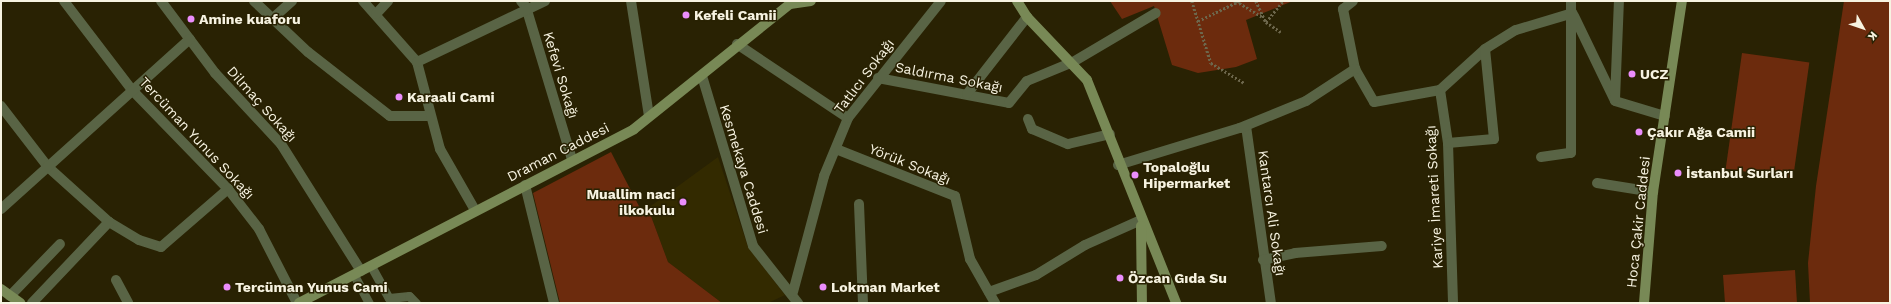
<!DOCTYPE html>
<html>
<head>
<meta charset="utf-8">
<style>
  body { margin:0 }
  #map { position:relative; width:1891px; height:304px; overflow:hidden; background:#292203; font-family:"Work Sans",sans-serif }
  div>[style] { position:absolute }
  .built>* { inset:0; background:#332a00 }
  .green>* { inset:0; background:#6c2b0d; transform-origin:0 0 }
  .path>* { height:2.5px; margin-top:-1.25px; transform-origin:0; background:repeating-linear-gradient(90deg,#6d674c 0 2px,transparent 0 4px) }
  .lane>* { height:9px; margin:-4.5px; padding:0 4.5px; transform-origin:4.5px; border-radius:4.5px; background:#596445 }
  .street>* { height:10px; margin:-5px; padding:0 5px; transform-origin:5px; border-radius:5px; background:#596445 }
  .secondary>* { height:10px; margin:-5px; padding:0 5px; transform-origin:5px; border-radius:5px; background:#788956 }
  .dots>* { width:11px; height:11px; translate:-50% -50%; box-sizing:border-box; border:2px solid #292203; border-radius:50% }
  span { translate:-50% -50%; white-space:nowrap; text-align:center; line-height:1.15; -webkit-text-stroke:3px #292203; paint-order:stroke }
  .poi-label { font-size:14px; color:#f7f3e1; font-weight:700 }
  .left { translate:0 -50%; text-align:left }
  .right { translate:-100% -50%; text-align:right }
  .street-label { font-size:14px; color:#f7f3e1 }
  .frame { position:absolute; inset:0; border:2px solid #f7f3e1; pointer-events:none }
  .north { position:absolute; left:1843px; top:8px; width:40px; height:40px; -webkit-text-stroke:3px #292203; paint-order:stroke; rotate:130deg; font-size:11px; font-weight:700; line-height:16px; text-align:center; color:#f7f3e1 }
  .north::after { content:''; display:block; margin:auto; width:14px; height:18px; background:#f7f3e1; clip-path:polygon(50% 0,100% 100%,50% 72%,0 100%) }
</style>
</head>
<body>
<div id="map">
  <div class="built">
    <i style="clip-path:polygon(718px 157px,748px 247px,785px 295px,768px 303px,722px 303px,668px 262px,648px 208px)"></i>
  </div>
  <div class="green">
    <i style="clip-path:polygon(1110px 1px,1293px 1px,1246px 20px,1257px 59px,1236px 67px,1198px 73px,1172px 65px,1154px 6px,1122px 19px)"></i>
    <i style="clip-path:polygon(1844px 1px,1890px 1px,1890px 303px,1810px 303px,1808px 263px,1816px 186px)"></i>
    <i style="left:1742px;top:53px;width:68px;height:117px;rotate:8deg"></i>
    <i style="clip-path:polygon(611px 152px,641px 210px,648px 208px,668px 262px,722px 303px,560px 303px,533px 193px)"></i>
    <i style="clip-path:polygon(1795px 270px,1797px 303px,1725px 303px,1723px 275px)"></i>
  </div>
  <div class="path">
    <i style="left:1192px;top:1px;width:65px;rotate:73deg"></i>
    <i style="left:1211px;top:63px;width:39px;rotate:31deg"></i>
    <i style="left:1236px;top:1px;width:31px;rotate:31deg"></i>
    <i style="left:1256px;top:1px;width:23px;rotate:65deg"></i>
    <i style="left:1266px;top:22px;width:18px;rotate:34deg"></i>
    <i style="left:1198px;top:21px;width:46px;rotate:-26deg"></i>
    <i style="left:1266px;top:22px;width:27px;rotate:-51deg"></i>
  </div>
  <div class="lane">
    <i style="left:371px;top:266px;width:37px;rotate:61deg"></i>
    <i style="left:389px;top:298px;width:20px;rotate:-6deg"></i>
    <i style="left:409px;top:296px;width:10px;rotate:45deg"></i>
    <i style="left:354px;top:275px;width:32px;rotate:62deg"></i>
  </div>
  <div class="street">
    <i style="left:64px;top:1px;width:112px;rotate:52.6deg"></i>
    <i style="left:132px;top:90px;width:138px;rotate:45.9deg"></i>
    <i style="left:228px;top:189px;width:51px;rotate:52.2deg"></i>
    <i style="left:259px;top:229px;width:83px;rotate:62.8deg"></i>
    <i style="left:161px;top:1px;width:90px;rotate:53.1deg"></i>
    <i style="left:215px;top:73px;width:97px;rotate:47.1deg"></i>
    <i style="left:281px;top:144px;width:150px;rotate:57.8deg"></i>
    <i style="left:254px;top:1px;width:74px;rotate:43.4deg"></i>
    <i style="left:308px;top:52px;width:104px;rotate:38deg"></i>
    <i style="left:390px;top:116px;width:39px"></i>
    <i style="left:363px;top:1px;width:81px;rotate:48.5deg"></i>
    <i style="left:417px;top:62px;width:90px;rotate:75.2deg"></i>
    <i style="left:440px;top:149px;width:70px;rotate:60.2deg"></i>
    <i style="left:521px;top:1px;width:8px;rotate:50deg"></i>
    <i style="left:526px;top:7px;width:159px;rotate:73.2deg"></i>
    <i style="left:631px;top:1px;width:116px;rotate:81.1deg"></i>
    <i style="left:1353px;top:1px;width:13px;rotate:141deg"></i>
    <i style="left:1343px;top:9px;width:61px;rotate:78.7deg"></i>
    <i style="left:1355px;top:69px;width:38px;rotate:60deg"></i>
    <i style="left:1374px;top:102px;width:67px;rotate:-10.3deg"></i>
    <i style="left:1440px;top:90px;width:61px;rotate:-42.3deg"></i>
    <i style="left:1485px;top:49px;width:36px;rotate:-32deg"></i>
    <i style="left:1516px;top:30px;width:59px;rotate:-16.6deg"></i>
    <i style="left:376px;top:14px;width:18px;rotate:-47deg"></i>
    <i style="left:1574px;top:16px;width:94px;rotate:64.2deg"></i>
    <i style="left:1615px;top:101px;width:52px;rotate:16.7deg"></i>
    <i style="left:272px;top:19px;width:27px;rotate:-42deg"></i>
    <i style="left:737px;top:44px;width:133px;rotate:33.7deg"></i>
    <i style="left:417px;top:62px;width:142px;rotate:-25.5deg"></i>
    <i style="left:702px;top:76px;width:177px;rotate:73.3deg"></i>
    <i style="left:753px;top:246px;width:73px;rotate:51.7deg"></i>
    <i style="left:878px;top:78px;width:133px;rotate:10.8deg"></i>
    <i style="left:1009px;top:103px;width:28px;rotate:-51deg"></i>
    <i style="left:1027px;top:81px;width:50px;rotate:-22.4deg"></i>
    <i style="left:1073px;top:62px;width:96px;rotate:-30.6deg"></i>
    <i style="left:1440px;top:90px;width:54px;rotate:81.4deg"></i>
    <i style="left:1448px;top:143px;width:160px;rotate:88.2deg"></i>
    <i style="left:967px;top:94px;width:98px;rotate:-52.1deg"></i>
    <i style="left:1615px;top:99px;width:98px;rotate:-87.7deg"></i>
    <i style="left:1px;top:106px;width:77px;rotate:52.4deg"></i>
    <i style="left:48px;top:167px;width:82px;rotate:42deg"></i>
    <i style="left:109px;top:222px;width:35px;rotate:31deg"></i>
    <i style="left:139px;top:240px;width:23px;rotate:18deg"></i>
    <i style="left:161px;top:247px;width:89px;rotate:-40.9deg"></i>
    <i style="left:1028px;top:119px;width:11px;rotate:68deg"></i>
    <i style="left:1032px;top:129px;width:39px;rotate:23deg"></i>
    <i style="left:1068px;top:144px;width:43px;rotate:-13.4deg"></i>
    <i style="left:1246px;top:126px;width:179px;rotate:82deg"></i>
    <i style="left:1448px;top:143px;width:46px;rotate:-5deg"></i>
    <i style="left:1494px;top:139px;width:90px;rotate:-95.7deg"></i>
    <i style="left:836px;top:149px;width:128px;rotate:21.6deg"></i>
    <i style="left:955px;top:196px;width:65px;rotate:76.6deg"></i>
    <i style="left:970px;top:259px;width:51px;rotate:60.4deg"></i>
    <i style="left:1541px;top:157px;width:30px;rotate:-8deg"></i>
    <i style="left:1571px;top:153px;width:152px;rotate:-90deg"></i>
    <i style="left:1118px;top:165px;width:127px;rotate:-16.9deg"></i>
    <i style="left:1240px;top:128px;width:71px;rotate:-22.2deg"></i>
    <i style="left:1306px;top:101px;width:59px;rotate:-33.1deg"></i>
    <i style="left:1597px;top:183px;width:57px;rotate:9.1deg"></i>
    <i style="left:525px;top:185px;width:122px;rotate:76.2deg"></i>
    <i style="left:859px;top:204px;width:99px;rotate:87.7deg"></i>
    <i style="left:1px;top:209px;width:254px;rotate:-42deg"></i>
    <i style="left:1263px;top:260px;width:33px;rotate:-12deg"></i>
    <i style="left:1295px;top:253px;width:87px;rotate:-4.6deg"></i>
    <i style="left:116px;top:280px;width:26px;rotate:62deg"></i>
    <i style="left:793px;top:292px;width:120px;rotate:-75deg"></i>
    <i style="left:824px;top:176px;width:63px;rotate:-67.5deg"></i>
    <i style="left:848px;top:118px;width:149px;rotate:-51.5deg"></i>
    <i style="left:989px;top:292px;width:50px;rotate:-19.9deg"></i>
    <i style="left:1036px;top:275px;width:57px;rotate:-31.5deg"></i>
    <i style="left:1085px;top:245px;width:61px;rotate:-24.1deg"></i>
    <i style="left:10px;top:296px;width:72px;rotate:-46.1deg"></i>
    <i style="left:32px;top:303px;width:112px;rotate:-46.5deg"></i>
  </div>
  <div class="secondary">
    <i style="left:1017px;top:1px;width:19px;rotate:58deg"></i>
    <i style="left:1027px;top:17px;width:87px;rotate:46.4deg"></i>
    <i style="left:1087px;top:80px;width:240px;rotate:68.2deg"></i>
    <i style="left:1141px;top:226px;width:77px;rotate:89.3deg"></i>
    <i style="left:1px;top:289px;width:24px;rotate:36deg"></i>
    <i style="left:299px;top:303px;width:377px;rotate:-27.4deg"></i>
    <i style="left:634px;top:129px;width:200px;rotate:-38.7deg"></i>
    <i style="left:790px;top:4px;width:21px;rotate:-8deg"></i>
    <i style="left:1644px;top:303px;width:111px;rotate:-85.4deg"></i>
    <i style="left:1653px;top:192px;width:193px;rotate:-81.4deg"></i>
  </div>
  <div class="dots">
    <i style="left:686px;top:15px;background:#eb8dfc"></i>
    <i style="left:191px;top:19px;background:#eb8dfc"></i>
    <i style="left:1632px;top:74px;background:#eb8dfc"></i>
    <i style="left:399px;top:97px;background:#eb8dfc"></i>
    <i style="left:1639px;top:132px;background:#eb8dfc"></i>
    <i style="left:1678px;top:173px;background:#eb8dfc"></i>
    <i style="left:1135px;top:175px;background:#eb8dfc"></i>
    <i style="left:683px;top:202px;background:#eb8dfc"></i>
    <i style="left:1120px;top:278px;background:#eb8dfc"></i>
    <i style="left:227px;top:287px;background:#eb8dfc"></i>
    <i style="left:823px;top:287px;background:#eb8dfc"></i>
  </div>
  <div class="poi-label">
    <span class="left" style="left:694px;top:15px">Kefeli Camii</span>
    <span class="left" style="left:199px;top:19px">Amine kuaforu</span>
    <span class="left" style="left:1640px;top:74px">UCZ</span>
    <span class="left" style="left:407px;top:97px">Karaali Cami</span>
    <span class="left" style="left:1647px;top:132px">Çakır Ağa Camii</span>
    <span class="left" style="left:1143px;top:175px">Topaloğlu<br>Hipermarket</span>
    <span class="left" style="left:1686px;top:173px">İstanbul Surları</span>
    <span class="right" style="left:675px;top:202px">Muallim naci<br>ilkokulu</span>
    <span class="left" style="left:1128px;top:278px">Özcan Gıda Su</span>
    <span class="left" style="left:235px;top:287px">Tercüman Yunus Cami</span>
    <span class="left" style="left:831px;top:287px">Lokman Market</span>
  </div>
  <div class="street-label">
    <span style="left:561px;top:75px;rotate:73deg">Kefevi Sokağı</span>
    <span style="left:864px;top:76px;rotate:-53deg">Tatlıcı Sokağı</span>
    <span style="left:949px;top:77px;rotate:11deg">Saldırma Sokağı</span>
    <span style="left:262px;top:104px;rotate:48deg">Dilmaç Sokağı</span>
    <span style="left:197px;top:138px;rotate:47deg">Tercüman Yunus Sokağı</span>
    <span style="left:558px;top:152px;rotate:-27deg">Draman Caddesi</span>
    <span style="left:910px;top:164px;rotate:22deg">Yörük Sokağı</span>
    <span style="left:744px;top:169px;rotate:73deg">Kesmekaya Caddesi</span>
    <span style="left:1434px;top:197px;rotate:-93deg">Kariye İmareti Sokağı</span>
    <span style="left:1272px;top:213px;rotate:82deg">Kantarcı Ali Sokağı</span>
    <span style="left:1638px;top:222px;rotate:-84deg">Hoca Çakir Caddesi</span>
  </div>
  <div class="frame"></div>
  <div class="north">K</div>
</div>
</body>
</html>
